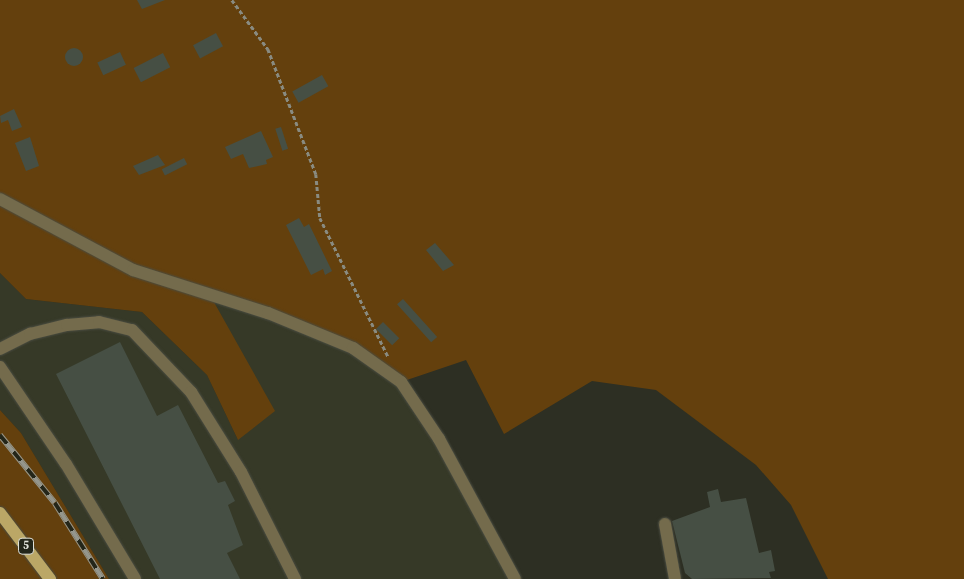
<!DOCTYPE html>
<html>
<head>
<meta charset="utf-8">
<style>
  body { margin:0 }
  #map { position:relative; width:964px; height:579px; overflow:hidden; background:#2d2f23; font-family:"Source Serif 4",serif }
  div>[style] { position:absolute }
  .built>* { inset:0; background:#363927 }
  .green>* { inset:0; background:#64400d }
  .building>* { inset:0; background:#464f44; transform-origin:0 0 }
  .round { border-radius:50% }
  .path>* { height:2.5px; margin-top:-1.25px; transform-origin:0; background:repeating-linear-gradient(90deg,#898b81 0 4px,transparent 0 6.5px) }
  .roads { filter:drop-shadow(0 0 1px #4a4c41) drop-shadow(0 0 1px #4a4c41) }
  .minor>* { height:12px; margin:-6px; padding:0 6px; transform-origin:6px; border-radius:6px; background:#746b4c }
  .major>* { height:12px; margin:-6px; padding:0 6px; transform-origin:6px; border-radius:6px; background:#bba766 }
  .rail>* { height:5.5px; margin-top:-2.75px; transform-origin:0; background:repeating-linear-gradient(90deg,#23261a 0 11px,#94968d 0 22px); box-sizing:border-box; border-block:1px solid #94968d }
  span { translate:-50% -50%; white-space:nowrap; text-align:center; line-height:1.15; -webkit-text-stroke:5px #23261a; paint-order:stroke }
  .shield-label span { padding:1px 4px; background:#23261a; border:1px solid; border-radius:4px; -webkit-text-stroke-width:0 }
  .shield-label { font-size:11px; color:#e2e4dc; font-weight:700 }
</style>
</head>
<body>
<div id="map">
  <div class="built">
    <i style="clip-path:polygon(0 273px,26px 299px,142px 312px,207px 375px,238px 440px,209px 294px,353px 348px,401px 382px,515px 579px,109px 579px,21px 433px,0 410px)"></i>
  </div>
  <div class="green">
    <i style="clip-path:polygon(0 0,964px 0,964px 579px,828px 579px,791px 505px,756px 465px,656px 390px,592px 381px,504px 434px,466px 360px,401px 382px,353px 348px,210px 295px,275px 411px,238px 440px,207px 375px,142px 312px,26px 299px,0 273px)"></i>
    <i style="clip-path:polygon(0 410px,21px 433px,109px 579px,0 579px)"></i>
  </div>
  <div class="building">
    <i style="clip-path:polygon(137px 0,165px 0,142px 9px)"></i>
    <i style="left:216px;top:33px;width:15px;height:26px;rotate:62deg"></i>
    <i class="round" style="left:65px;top:48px;width:18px;height:18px"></i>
    <i style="left:120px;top:52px;width:14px;height:25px;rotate:65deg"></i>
    <i style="left:163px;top:53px;width:16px;height:33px;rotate:63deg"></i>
    <i style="left:322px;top:75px;width:13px;height:34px;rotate:61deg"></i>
    <i style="clip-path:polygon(14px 109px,22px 127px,12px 131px,8px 120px,1px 123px,0 116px)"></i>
    <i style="left:281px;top:127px;width:23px;height:6px;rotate:72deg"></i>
    <i style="clip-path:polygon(261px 131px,273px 157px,266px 160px,267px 164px,249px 168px,243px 154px,231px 159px,225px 147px)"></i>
    <i style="clip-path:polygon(30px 137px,39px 166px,26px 171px,15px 143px)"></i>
    <i style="clip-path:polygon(158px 155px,165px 165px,139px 175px,133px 166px)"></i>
    <i style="left:184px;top:158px;width:7px;height:25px;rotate:63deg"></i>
    <i style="clip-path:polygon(299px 218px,304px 227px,309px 224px,332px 271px,325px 275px,323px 269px,311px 275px,286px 225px)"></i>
    <i style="clip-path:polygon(435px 243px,454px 265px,443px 271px,426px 250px)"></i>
    <i style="left:403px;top:299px;width:51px;height:8px;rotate:48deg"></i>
    <i style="left:383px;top:322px;width:23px;height:10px;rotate:45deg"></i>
    <i style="clip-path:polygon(120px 342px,157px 416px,178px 405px,218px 483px,225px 481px,235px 501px,228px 505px,243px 545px,227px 553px,240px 579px,160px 579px,56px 374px)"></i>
    <i style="clip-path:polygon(718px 489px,721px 502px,746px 498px,759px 553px,771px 550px,775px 571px,769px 572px,771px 578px,692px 579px,685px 573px,672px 521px,710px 507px,707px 492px)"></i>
  </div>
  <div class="path">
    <i style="left:232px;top:0;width:61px;rotate:53.7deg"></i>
    <i style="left:268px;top:49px;width:134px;rotate:69deg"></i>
    <i style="left:316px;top:174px;width:44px;rotate:84.8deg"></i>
    <i style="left:320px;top:218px;width:154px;rotate:63.8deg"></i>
  </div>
  <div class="roads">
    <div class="minor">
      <i style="left:0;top:199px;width:151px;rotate:28.1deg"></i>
      <i style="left:133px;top:270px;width:142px;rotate:17.7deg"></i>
      <i style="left:268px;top:313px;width:92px;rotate:22.4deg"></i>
      <i style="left:353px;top:348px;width:59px;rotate:35.3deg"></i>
      <i style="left:401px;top:382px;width:69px;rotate:56.3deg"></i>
      <i style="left:439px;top:439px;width:159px;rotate:61.5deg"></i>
      <i style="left:0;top:349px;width:34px;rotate:-27deg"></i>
      <i style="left:30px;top:334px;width:38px;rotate:-14deg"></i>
      <i style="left:67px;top:325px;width:32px;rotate:-5deg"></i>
      <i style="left:99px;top:322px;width:34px;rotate:14deg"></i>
      <i style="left:132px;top:330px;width:86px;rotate:46.4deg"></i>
      <i style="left:191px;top:392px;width:94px;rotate:58deg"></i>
      <i style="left:241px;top:472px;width:120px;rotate:63.2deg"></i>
      <i style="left:0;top:367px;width:117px;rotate:55.8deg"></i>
      <i style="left:66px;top:464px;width:134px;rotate:59deg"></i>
      <i style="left:665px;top:524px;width:56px;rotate:79.7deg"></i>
    </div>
    <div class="major">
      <i style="left:0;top:513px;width:83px;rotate:52.9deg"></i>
    </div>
  </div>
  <div class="rail">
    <i style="left:0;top:435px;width:87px;rotate:51deg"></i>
    <i style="left:55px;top:503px;width:90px;rotate:57.7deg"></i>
  </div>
  <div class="shield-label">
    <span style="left:26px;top:546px">5</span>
  </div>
</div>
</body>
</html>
